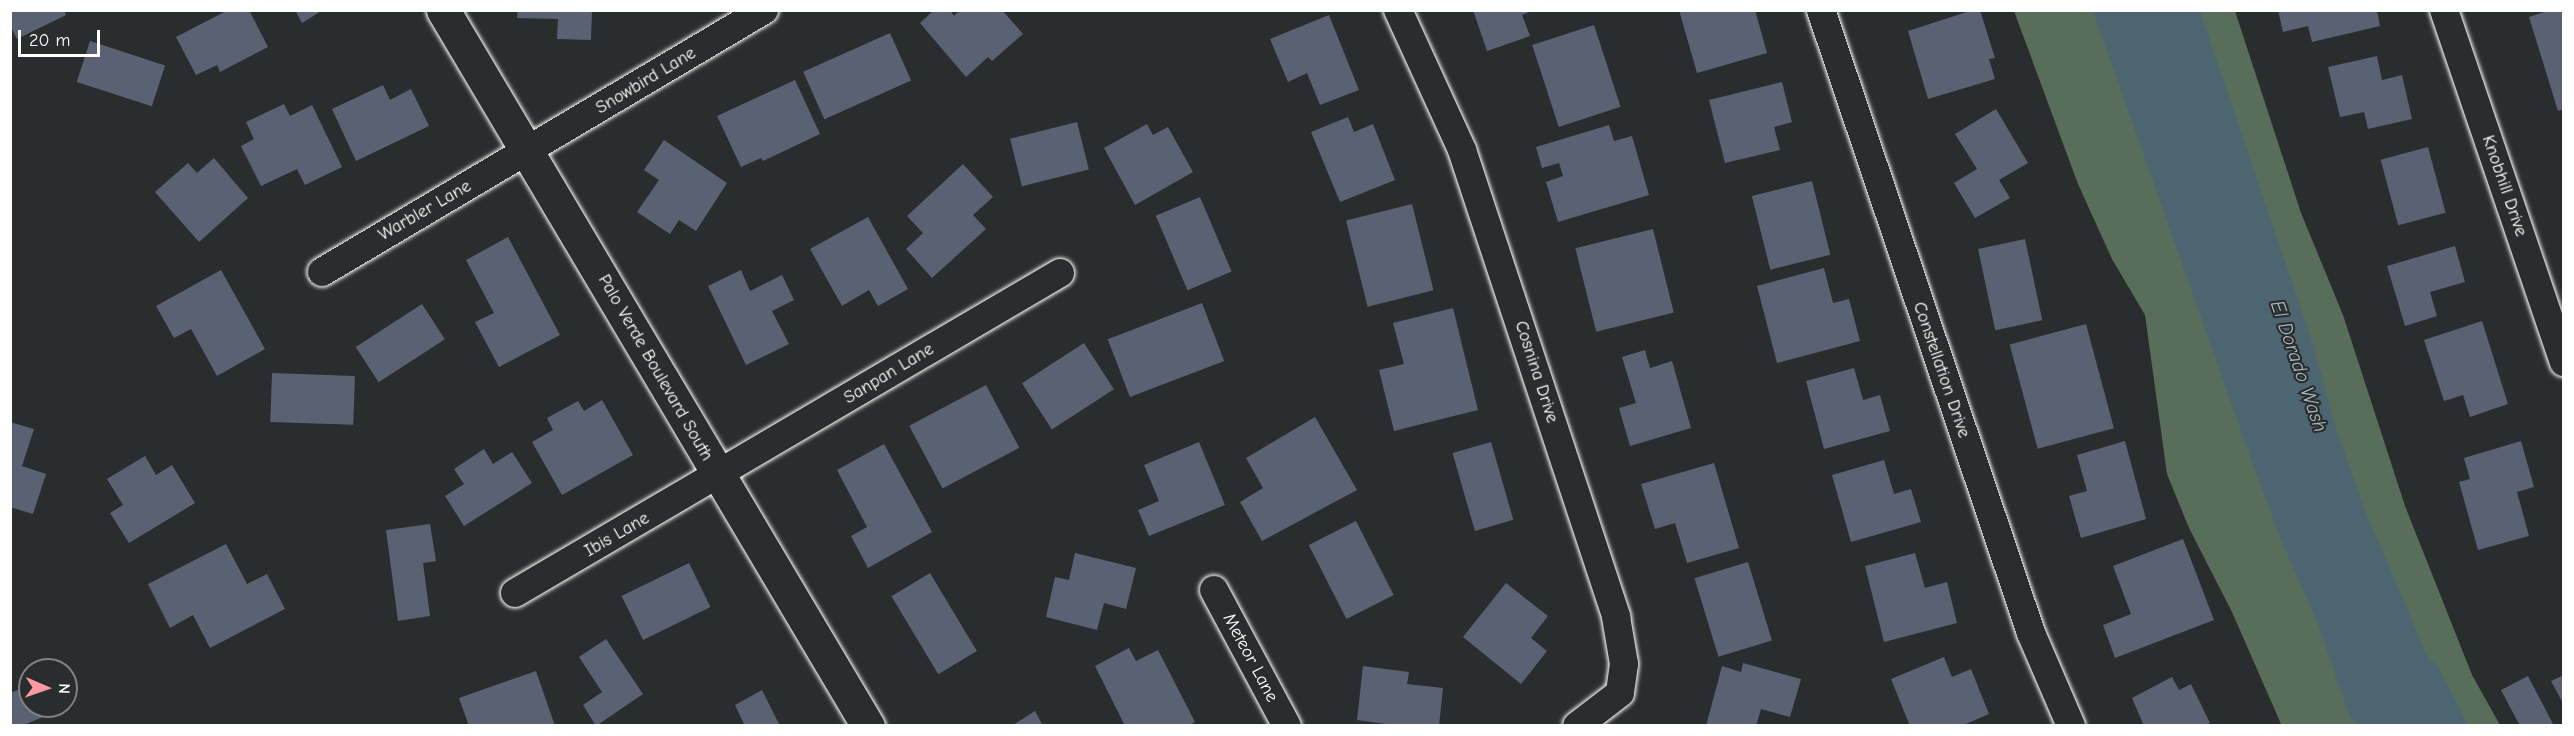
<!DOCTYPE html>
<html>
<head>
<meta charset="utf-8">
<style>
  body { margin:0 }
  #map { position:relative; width:2574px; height:736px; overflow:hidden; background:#2a2d2e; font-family:"Comic Neue",sans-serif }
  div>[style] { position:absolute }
  .green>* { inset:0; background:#596e5a }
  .water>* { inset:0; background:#4d6571 }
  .building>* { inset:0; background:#5a6173; transform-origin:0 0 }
  .roads { filter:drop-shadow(0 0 2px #fff) drop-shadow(0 0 2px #fff) }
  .minor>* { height:28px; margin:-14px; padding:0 14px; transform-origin:14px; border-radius:14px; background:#2a2d2e }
  .major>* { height:33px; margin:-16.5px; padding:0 16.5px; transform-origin:16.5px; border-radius:16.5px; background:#2a2d2e }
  span { translate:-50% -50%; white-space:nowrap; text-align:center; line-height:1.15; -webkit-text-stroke:4.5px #2a2d2e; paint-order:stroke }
  .street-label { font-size:18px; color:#fff }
  .water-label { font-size:20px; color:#afbabf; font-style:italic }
  .frame { position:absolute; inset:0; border:12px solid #fff; pointer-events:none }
  .north { position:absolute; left:18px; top:658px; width:60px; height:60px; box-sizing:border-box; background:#2a2d2e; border:2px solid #7f8182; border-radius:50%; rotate:92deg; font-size:16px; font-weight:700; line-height:24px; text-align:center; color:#fff }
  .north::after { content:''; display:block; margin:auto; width:21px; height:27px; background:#ff9aa2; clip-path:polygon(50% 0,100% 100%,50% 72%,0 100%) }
  .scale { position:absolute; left:18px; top:30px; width:82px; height:27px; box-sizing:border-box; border:3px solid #fff; border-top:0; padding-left:8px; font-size:18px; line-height:21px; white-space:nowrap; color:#fff; -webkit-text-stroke:4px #2a2d2e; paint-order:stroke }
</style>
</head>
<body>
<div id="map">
  <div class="green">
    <i style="clip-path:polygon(2014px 11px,2235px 11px,2301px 213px,2343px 315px,2405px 506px,2472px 675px,2500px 725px,2281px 724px,2232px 612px,2189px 528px,2167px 474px,2145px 315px,2112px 259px,2078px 184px)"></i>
  </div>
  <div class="water">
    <i style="clip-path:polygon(2093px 11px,2200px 11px,2313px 344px,2335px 425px,2364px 508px,2429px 660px,2437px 664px,2468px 725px,2358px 725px,2350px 718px,2318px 624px,2281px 540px,2249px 454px)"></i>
  </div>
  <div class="building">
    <i style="clip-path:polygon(10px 10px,64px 10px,66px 15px,17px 39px,10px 25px)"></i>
    <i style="clip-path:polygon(228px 10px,249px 10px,268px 47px,220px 72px,217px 65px,196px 75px,176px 37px)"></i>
    <i style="clip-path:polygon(295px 10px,323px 10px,302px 23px)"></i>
    <i style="clip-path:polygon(518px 10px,592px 10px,591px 40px,557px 39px,558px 19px,517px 18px)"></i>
    <i style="clip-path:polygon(934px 10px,950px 10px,954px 16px,960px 10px,1002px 10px,1023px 34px,992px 61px,988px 57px,966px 77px,920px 23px)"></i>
    <i style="clip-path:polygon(1473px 10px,1534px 10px,1522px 15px,1530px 36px,1487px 51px)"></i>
    <i style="clip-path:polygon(1679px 10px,1755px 10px,1767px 53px,1697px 73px)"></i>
    <i style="clip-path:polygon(1973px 10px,1980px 10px,1995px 58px,1989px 59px,1995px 79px,1928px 99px,1908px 31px)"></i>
    <i style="clip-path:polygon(2278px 10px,2377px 10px,2380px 26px,2312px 42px,2308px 26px,2283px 32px)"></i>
    <i style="clip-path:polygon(2550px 10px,2562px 10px,2564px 14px,2564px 109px,2558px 111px,2529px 17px)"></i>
    <i style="clip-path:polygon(1329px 15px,1359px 90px,1320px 105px,1307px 73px,1288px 82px,1270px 39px)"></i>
    <i style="left:1594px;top:25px;width:86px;height:65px;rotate:72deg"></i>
    <i style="left:890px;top:33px;width:52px;height:95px;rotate:66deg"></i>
    <i style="left:90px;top:41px;width:79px;height:43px;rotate:18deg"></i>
    <i style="clip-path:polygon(2377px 56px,2382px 80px,2402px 75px,2412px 119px,2368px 129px,2364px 112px,2340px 117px,2328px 67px)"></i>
    <i style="clip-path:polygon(795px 80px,820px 134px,763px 161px,761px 158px,741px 167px,717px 116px)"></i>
    <i style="clip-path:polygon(1782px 82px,1792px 122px,1774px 127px,1780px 150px,1725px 163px,1709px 100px)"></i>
    <i style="clip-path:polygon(383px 85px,390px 100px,411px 89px,429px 126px,356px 161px,332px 109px)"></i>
    <i style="clip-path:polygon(284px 104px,290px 116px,312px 105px,342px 167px,305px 185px,297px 169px,261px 186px,241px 146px,254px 139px,246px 122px)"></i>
    <i style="clip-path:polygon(1996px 109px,2028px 163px,1999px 180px,2010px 198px,1975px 218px,1954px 183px,1977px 169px,1955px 134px)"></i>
    <i style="clip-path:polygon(1348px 117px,1354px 132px,1373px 124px,1395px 180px,1340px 202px,1311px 132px)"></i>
    <i style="left:1077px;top:122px;width:49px;height:69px;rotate:76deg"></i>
    <i style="clip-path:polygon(1147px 124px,1153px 135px,1168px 127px,1193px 172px,1135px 205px,1104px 148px)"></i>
    <i style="clip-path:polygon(1609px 125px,1614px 141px,1632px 136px,1649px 195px,1558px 222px,1546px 182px,1563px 176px,1559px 163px,1542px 168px,1536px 147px)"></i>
    <i style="clip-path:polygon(664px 140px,727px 183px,696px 231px,679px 220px,670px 234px,637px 212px,659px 180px,644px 170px)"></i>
    <i style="left:2428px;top:147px;width:68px;height:49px;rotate:75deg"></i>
    <i style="clip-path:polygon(214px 158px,248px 198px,199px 242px,155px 192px,188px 163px,197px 173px)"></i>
    <i style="clip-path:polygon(963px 164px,993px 197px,973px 215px,986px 229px,932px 278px,906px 249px,923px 233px,907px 216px)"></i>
    <i style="left:1812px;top:181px;width:76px;height:62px;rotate:76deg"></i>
    <i style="left:1200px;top:197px;width:81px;height:48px;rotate:67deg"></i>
    <i style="left:1412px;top:204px;width:89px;height:68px;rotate:76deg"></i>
    <i style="clip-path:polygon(868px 217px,908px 289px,878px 306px,869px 290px,842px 306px,810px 249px)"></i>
    <i style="left:1653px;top:229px;width:86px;height:80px;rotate:76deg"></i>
    <i style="clip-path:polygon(508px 237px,560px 335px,499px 367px,475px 322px,494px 313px,466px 260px)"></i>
    <i style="left:2025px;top:239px;width:83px;height:48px;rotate:78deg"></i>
    <i style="clip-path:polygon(2455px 246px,2465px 282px,2430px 292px,2437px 316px,2405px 326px,2387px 266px)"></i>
    <i style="clip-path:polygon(1824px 268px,1833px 303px,1849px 299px,1860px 341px,1777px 363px,1757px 286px)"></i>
    <i style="clip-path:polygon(221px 270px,265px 349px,217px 376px,191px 329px,174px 338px,156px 306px)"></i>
    <i style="clip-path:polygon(741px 270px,750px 291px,782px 275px,794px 300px,772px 311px,789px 344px,746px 365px,708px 286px)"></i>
    <i style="left:1202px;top:303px;width:62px;height:101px;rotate:69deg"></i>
    <i style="left:422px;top:304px;width:42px;height:79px;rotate:57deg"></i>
    <i style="clip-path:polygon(1453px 308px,1478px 410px,1394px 431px,1379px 370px,1404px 364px,1393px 323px)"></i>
    <i style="clip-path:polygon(2482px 321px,2508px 404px,2470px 417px,2463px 395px,2444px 401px,2424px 340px)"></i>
    <i style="left:2086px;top:324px;width:108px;height:79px;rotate:75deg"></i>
    <i style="left:1084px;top:343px;width:55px;height:74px;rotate:57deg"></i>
    <i style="clip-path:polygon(1645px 350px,1650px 368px,1672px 361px,1691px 428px,1630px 446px,1619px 408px,1636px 403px,1622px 357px)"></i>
    <i style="clip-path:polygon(1854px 368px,1863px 400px,1880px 395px,1890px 431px,1824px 449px,1806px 381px)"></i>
    <i style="left:272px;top:373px;width:83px;height:49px;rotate:2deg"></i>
    <i style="left:986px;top:385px;width:71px;height:87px;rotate:62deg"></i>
    <i style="clip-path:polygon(602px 400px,633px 455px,562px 495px,532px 442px,553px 430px,547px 418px,578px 401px,584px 411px)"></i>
    <i style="clip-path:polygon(1315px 417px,1357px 490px,1262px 541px,1240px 502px,1263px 488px,1246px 458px)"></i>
    <i style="clip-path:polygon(10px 422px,34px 429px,22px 466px,46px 474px,33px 514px,10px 507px)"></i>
    <i style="clip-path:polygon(2125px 441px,2146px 519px,2081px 538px,2069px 496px,2087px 491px,2077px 455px)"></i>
    <i style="clip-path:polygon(2521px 441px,2534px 487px,2517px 492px,2529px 536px,2478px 550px,2459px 482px,2470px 479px,2464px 458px)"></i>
    <i style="clip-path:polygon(1199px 442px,1225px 505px,1149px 536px,1138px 510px,1159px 501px,1144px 465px)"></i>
    <i style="left:1491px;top:442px;width:81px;height:40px;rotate:74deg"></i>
    <i style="clip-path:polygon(884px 444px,932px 532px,868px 568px,851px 536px,867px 527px,837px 470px)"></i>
    <i style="clip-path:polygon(484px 449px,493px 464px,512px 452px,532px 483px,464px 526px,445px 496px,464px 484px,454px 469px)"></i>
    <i style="clip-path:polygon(145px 456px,156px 475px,172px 465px,195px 503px,129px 543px,110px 513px,123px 505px,107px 479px)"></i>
    <i style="clip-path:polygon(1884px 460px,1894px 494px,1911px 489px,1921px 522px,1851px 542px,1832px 475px)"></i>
    <i style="clip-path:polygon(1714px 463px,1739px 548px,1687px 563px,1675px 523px,1655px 529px,1641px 484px)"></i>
    <i style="left:1356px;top:521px;width:83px;height:53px;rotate:63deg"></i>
    <i style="clip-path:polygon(430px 524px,436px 561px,423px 563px,430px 616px,398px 621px,386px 530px)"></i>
    <i style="clip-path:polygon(2183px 539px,2214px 620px,2115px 658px,2103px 625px,2131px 614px,2113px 566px)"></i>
    <i style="clip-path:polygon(226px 544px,247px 584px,267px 574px,285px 609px,210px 648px,193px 615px,170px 628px,148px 584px)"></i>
    <i style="clip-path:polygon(1075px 553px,1136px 568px,1126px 609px,1104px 603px,1097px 630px,1046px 617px,1055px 577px,1069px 580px)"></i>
    <i style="clip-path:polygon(1915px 553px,1925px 588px,1947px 582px,1957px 623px,1884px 642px,1865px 566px)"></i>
    <i style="left:1748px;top:562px;width:82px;height:56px;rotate:73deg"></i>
    <i style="left:689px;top:563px;width:49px;height:75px;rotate:64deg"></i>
    <i style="left:930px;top:573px;width:91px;height:45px;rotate:59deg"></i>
    <i style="clip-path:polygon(1506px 583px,1548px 616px,1531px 638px,1547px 651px,1521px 684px,1463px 637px)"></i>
    <i style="clip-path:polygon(606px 639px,643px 694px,596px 726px,583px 705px,602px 692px,579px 657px)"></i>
    <i style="clip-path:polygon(1129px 648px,1136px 661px,1158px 650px,1195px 722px,1188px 726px,1125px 726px,1095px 666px)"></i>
    <i style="clip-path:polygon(1944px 657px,1952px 677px,1971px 669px,1989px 714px,1961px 726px,1910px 726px,1891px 679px)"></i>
    <i style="clip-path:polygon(1743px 663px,1801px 679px,1790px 717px,1761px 709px,1756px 726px,1706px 726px,1722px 666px,1741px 672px)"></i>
    <i style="clip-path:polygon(1363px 666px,1409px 672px,1407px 684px,1443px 688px,1439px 726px,1400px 726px,1357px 720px)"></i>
    <i style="clip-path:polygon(536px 671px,555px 726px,469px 726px,459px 698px)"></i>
    <i style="clip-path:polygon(2564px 675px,2564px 705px,2551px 681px)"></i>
    <i style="clip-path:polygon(2528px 676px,2553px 724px,2551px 726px,2520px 726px,2501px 690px)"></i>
    <i style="clip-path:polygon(2172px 677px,2179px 690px,2191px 684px,2210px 723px,2205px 726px,2144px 726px,2132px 698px)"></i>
    <i style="clip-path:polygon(30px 685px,30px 706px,58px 706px,60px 710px,21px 726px,10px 726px,10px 693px)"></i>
    <i style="clip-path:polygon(762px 690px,780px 726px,745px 726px,735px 705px)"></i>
    <i style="clip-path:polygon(1035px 711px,1043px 726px,1011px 726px)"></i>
  </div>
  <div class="roads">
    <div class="minor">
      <i style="left:1398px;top:10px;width:154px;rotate:65.4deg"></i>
      <i style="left:1462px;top:150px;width:492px;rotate:71.7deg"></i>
      <i style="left:1616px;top:617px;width:48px;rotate:80.3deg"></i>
      <i style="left:1624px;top:664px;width:29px;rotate:98deg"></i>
      <i style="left:1620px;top:693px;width:54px;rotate:142.5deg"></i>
      <i style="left:1821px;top:10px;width:657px;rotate:71.37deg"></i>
      <i style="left:2031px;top:633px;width:101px;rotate:66.7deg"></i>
      <i style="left:2444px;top:10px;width:372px;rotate:71.2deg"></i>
      <i style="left:322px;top:272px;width:514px;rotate:-30.66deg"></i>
      <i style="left:1214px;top:590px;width:154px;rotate:61.8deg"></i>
      <i style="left:515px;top:593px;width:632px;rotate:-30.42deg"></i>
    </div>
    <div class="major">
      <i style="left:443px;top:10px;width:833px;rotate:59.31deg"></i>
    </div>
  </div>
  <div class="street-label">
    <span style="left:646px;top:81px;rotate:-31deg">Snowbird Lane</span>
    <span style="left:2504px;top:186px;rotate:71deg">Knobhill Drive</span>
    <span style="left:425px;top:211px;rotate:-30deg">Warbler Lane</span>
    <span style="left:655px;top:368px;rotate:60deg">Palo Verde Boulevard South</span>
    <span style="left:1941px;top:370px;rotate:71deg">Constellation Drive</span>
    <span style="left:1536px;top:372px;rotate:72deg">Cosnina Drive</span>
    <span style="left:889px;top:374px;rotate:-31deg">Sanpan Lane</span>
    <span style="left:617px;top:535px;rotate:-30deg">Ibis Lane</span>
    <span style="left:1250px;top:658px;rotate:62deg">Meteor Lane</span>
  </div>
  <div class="water-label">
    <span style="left:2299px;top:366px;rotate:71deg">El Dorado Wash</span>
  </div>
  <div class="frame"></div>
  <div class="north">N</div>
  <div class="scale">20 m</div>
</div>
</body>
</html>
